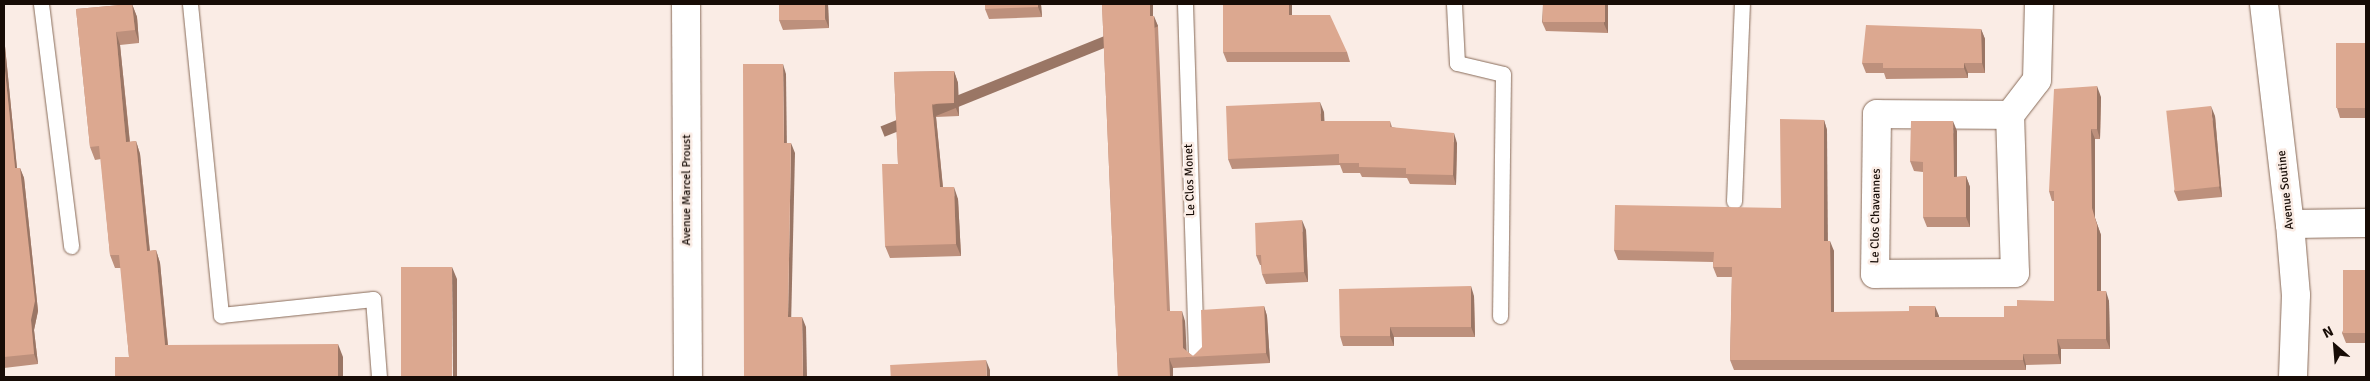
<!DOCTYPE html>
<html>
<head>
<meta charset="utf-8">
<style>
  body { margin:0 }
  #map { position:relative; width:2370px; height:381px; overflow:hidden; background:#faece5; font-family:Signika,sans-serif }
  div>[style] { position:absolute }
  .roads { filter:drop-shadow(0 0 1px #886b59) drop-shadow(0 0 1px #886b59) }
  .service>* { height:15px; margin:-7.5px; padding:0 7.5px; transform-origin:7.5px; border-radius:7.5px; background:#fff }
  .minor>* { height:28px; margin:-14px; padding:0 14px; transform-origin:14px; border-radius:14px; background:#fff }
  .tertiary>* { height:28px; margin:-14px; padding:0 14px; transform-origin:14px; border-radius:14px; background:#fff }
  .wall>* { inset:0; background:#bd907c }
  .shaded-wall>* { inset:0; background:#9a7665; transform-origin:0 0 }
  .building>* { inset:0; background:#dca890; transform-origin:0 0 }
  span { translate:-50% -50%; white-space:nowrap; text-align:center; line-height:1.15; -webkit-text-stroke:5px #faece5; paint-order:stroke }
  .street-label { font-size:12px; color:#170c06 }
  .frame { position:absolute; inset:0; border:5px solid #170c06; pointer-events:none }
  .north { position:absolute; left:2310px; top:321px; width:50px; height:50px; -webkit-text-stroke:4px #faece5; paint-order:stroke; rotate:333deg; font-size:14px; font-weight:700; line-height:20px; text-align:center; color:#170c06 }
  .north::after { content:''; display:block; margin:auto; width:18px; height:22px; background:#170c06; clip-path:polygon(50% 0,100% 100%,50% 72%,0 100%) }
</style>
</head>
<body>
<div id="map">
  <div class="roads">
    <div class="service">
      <i style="left:41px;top:4px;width:244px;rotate:82.9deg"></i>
      <i style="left:190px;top:4px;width:313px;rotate:84.3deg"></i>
      <i style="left:221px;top:315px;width:153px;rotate:-6deg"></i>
      <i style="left:373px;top:299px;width:78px;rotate:85.6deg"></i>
      <i style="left:1185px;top:4px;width:353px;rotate:88.2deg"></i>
      <i style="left:1454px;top:4px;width:59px;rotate:87.1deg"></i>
      <i style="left:1457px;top:63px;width:47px;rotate:13.4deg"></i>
      <i style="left:1503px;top:74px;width:242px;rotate:90.7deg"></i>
      <i style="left:1734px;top:201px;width:197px;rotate:-87.7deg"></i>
    </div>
    <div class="minor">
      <i style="left:686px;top:4px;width:373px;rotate:89.7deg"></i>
      <i style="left:2010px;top:115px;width:133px;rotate:-179.6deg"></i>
      <i style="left:1877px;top:114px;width:160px;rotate:90.7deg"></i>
      <i style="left:1875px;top:274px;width:140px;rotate:-0.4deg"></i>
      <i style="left:2015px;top:273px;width:158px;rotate:-91.8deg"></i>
      <i style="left:2010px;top:115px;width:44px;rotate:-52.4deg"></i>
      <i style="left:2037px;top:80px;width:76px;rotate:-88.5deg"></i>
      <i style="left:2290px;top:224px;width:76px;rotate:-0.8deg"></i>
    </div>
    <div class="tertiary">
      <i style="left:2264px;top:4px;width:222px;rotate:83.3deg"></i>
      <i style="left:2290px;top:224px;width:71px;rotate:85.2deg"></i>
      <i style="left:2296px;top:295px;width:82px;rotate:92.1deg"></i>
    </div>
  </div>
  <div class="wall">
    <i style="clip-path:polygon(132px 4px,137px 17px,139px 43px,120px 45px,130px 142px,136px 141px,140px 154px,150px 251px,156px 250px,160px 263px,168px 345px,343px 357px,129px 357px,121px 268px,115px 268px,110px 255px,101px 159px,95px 160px,90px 147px,76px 9px)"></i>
    <i style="clip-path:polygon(828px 4px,829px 28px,783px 30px,779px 20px)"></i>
    <i style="clip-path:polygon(985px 4px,1041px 4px,1042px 17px,989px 19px,985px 9px)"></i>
    <i style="clip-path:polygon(1102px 4px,1153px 4px,1153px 16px,1158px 26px,1170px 311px,1185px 321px,1186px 351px,1193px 356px,1264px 306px,1267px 316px,1270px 363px,1173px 368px,1173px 377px,1118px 377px)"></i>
    <i style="clip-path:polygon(1223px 4px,1292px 4px,1292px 15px,1347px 52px,1350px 62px,1227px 62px,1223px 52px)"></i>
    <i style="clip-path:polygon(1543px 4px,1608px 4px,1608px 33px,1546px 31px,1542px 22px)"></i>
    <i style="clip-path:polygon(1981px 29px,1985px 39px,1985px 73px,1968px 73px,1968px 78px,1886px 79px,1884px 73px,1866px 73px,1862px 63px)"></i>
    <i style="clip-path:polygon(4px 36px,17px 168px,20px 168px,24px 178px,38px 311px,34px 330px,38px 364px,4px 368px)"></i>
    <i style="clip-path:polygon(2366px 43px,2366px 118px,2340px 118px,2337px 108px)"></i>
    <i style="clip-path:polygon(954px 71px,958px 83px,959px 116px,936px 117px,943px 187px,958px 199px,961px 256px,890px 258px,885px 246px,898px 164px,894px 72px)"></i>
    <i style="clip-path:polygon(2101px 97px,2100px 139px,2095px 139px,2095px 218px,2101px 235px,2101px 291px,2109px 301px,2110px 349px,2061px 349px,2061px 364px,2026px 365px,2026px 370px,1734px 370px,1730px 360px,1732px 277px,1717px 277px,1713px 267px,1713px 262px,1618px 260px,1614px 250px,1781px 208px,1824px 120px,1827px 130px,1827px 241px,1834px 251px,1834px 312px,1939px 317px,2004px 317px,2017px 306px,2054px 301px,2054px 201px,2052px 201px,2049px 191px)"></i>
    <i style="clip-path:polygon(1324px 112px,1324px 121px,1390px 121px,1392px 127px,1457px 143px,1456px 185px,1410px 184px,1407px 178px,1362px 177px,1360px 173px,1343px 173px,1340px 165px,1232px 169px,1228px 159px)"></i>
    <i style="clip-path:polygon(2215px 116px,2222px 197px,2178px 201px,2174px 191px)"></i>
    <i style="clip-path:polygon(1957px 131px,1957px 177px,1966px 176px,1970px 187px,1970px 227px,1927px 227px,1923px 217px,1923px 172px,1914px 171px,1910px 161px)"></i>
    <i style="clip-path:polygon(1306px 230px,1308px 282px,1266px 284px,1262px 274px,1261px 265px,1260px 265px,1256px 255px)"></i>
    <i style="clip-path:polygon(2366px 270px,2366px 343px,2346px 343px,2342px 333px)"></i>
    <i style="clip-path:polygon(1474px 296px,1475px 337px,1394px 337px,1394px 346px,1343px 346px,1340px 336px)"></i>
  </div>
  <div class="shaded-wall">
    <i style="clip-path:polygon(132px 4px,137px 17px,139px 43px,135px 30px)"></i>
    <i style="clip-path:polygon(825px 4px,828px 4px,829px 28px,825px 18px)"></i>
    <i style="clip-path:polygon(1038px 4px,1041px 4px,1042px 17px,1038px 7px)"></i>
    <i style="clip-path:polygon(1150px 4px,1153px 4px,1153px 26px,1150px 16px)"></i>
    <i style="clip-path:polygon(1289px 4px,1292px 4px,1292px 25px,1289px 15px)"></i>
    <i style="clip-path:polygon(1605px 4px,1608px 4px,1608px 33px,1604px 24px)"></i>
    <i style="left:1154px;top:16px;width:11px;height:295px;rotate:68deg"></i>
    <i style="clip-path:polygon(1981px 29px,1985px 39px,1985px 73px,1982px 63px)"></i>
    <i style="clip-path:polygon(116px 32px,120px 45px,131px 155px,126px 142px)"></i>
    <i style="clip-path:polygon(4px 36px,18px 179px,15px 168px,4px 61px)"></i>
    <i style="clip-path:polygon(1964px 63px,1968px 73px,1968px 78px,1964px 68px)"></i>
    <i style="clip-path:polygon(783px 64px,786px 74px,787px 153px,784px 143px)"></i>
    <i style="clip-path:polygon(954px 71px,958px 83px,959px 116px,954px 103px)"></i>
    <i style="clip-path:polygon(2097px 86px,2101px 97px,2100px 139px,2097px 129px)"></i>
    <i style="clip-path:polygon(1320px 102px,1324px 112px,1325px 131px,1321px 121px)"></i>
    <i style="clip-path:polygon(932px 104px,936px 117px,944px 199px,940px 187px)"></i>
    <i style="clip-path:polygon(2211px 106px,2215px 116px,2222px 197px,2219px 187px)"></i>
    <i style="clip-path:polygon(1824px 120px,1827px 130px,1828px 251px,1824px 241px)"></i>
    <i style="clip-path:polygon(1953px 121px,1957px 131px,1957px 187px,1954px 177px)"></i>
    <i style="clip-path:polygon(2091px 129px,2095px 139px,2095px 218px,2101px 235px,2101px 301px,2097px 291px,2092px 208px)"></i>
    <i style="clip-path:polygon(1454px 133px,1457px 143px,1456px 185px,1453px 175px)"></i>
    <i style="clip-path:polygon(136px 141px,140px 154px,151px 264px,147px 251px)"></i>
    <i style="clip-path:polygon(791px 143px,795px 153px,791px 327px,788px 317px)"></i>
    <i style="clip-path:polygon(20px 168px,24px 178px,38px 311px,34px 330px,38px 364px,34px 354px,31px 320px)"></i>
    <i style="clip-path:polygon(1966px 176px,1970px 187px,1970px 227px,1966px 217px)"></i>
    <i style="clip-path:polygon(954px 187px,958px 199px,961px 256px,956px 244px)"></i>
    <i style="clip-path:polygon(1302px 220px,1306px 230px,1308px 282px,1304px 272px)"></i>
    <i style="clip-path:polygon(1830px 241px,1834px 251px,1834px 322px,1831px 312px)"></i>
    <i style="clip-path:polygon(156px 250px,160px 263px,169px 358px,165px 345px)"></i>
    <i style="clip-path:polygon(452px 267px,457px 279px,457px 377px,453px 377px)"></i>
    <i style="clip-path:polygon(1471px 286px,1474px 296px,1475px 337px,1471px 327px)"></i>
    <i style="clip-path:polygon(2106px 291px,2109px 301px,2110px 349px,2106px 339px)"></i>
    <i style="clip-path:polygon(1264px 306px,1267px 316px,1270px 363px,1266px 353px)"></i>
    <i style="clip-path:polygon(1935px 306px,1939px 316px,1939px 327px,1935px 317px)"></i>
    <i style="clip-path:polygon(1182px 311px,1185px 321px,1187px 358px,1183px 348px)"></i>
    <i style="clip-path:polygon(802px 317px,806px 327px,807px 377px,803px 377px)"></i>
    <i style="clip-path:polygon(1390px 327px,1394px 337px,1394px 346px,1390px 336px)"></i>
    <i style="clip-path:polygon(2057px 339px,2061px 349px,2061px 364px,2058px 354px)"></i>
    <i style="clip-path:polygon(338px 344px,343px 357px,343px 377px,338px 377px)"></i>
    <i style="clip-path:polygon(2023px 354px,2026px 365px,2026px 370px,2023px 360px)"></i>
    <i style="clip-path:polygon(1169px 358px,1173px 368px,1173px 377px,1170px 377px)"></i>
    <i style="clip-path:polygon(986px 360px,990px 370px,990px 377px,987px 377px)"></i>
  </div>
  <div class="building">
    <i style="clip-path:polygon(132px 4px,135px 30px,116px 32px,126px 142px,136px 141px,147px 251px,156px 250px,165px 345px,338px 344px,338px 377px,115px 377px,115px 357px,129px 357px,119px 255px,110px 255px,99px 146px,90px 147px,76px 9px)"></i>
    <i style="left:779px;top:4px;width:46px;height:16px"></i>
    <i style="clip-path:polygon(985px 4px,1038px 4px,1038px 7px,985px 9px)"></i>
    <i style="clip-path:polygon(1102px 4px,1150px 4px,1150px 16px,1154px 16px,1167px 311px,1182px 311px,1183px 348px,1193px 356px,1202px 347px,1201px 310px,1264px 306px,1266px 353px,1169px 358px,1170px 377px,1118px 377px)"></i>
    <i style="clip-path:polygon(1223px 4px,1289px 4px,1289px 15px,1330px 15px,1347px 52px,1223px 52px)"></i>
    <i style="left:1543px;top:4px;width:62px;height:18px"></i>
    <i style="clip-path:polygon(1866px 25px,1981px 29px,1982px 63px,1964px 63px,1964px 68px,1883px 68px,1883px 63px,1862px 63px)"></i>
    <i style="left:2366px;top:43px;width:65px;height:30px;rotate:90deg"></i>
    <i style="clip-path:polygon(4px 61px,15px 168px,20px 168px,35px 301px,31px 320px,34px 354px,4px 357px)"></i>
    <i style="clip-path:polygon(743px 64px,783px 64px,784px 143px,791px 143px,788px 317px,802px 317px,803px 377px,744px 377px)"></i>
    <i style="clip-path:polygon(954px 71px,954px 103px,932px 104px,940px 187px,954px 187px,956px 244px,885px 246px,882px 164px,898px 164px,894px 72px)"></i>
    <i style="clip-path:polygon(2097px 86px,2097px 129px,2091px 129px,2092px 208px,2097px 225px,2097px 291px,2106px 291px,2106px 339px,2057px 339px,2058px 354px,2023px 354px,2023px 360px,1730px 360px,1732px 267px,1713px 267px,1714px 252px,1614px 250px,1615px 205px,1781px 208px,1780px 119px,1824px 120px,1824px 241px,1830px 241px,1831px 312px,1909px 311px,1909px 306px,1935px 306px,1935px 317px,2004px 317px,2004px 306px,2017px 306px,2017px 300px,2054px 301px,2054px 191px,2049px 191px,2054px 89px)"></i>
    <i style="clip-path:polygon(1320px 102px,1321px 121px,1390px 121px,1390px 127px,1454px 133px,1453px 175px,1406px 174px,1406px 168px,1359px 167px,1359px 163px,1339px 163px,1339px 154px,1228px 159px,1226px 106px)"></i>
    <i style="left:2211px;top:106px;width:81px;height:45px;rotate:84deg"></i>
    <i style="clip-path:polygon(1911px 121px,1953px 121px,1954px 177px,1966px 176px,1966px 217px,1923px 217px,1923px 162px,1910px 161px)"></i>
    <i style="clip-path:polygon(1302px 220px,1304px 272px,1262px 274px,1261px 255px,1256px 255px,1255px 223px)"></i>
    <i style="left:401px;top:267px;width:51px;height:110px"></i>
    <i style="left:2343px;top:270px;width:23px;height:63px"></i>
    <i style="clip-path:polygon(1471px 286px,1471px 327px,1390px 327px,1390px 336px,1340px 336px,1339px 289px)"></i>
    <i style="left:986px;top:360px;width:17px;height:96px;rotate:87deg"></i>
  </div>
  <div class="street-label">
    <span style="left:1190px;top:180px;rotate:-92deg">Le Clos Monet</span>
    <span style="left:687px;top:190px;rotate:-90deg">Avenue Marcel Proust</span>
    <span style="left:2286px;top:190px;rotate:-96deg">Avenue Soutine</span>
    <span style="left:1876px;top:216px;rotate:-89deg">Le Clos Chavannes</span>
  </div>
  <div class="frame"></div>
  <div class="north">N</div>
</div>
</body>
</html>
